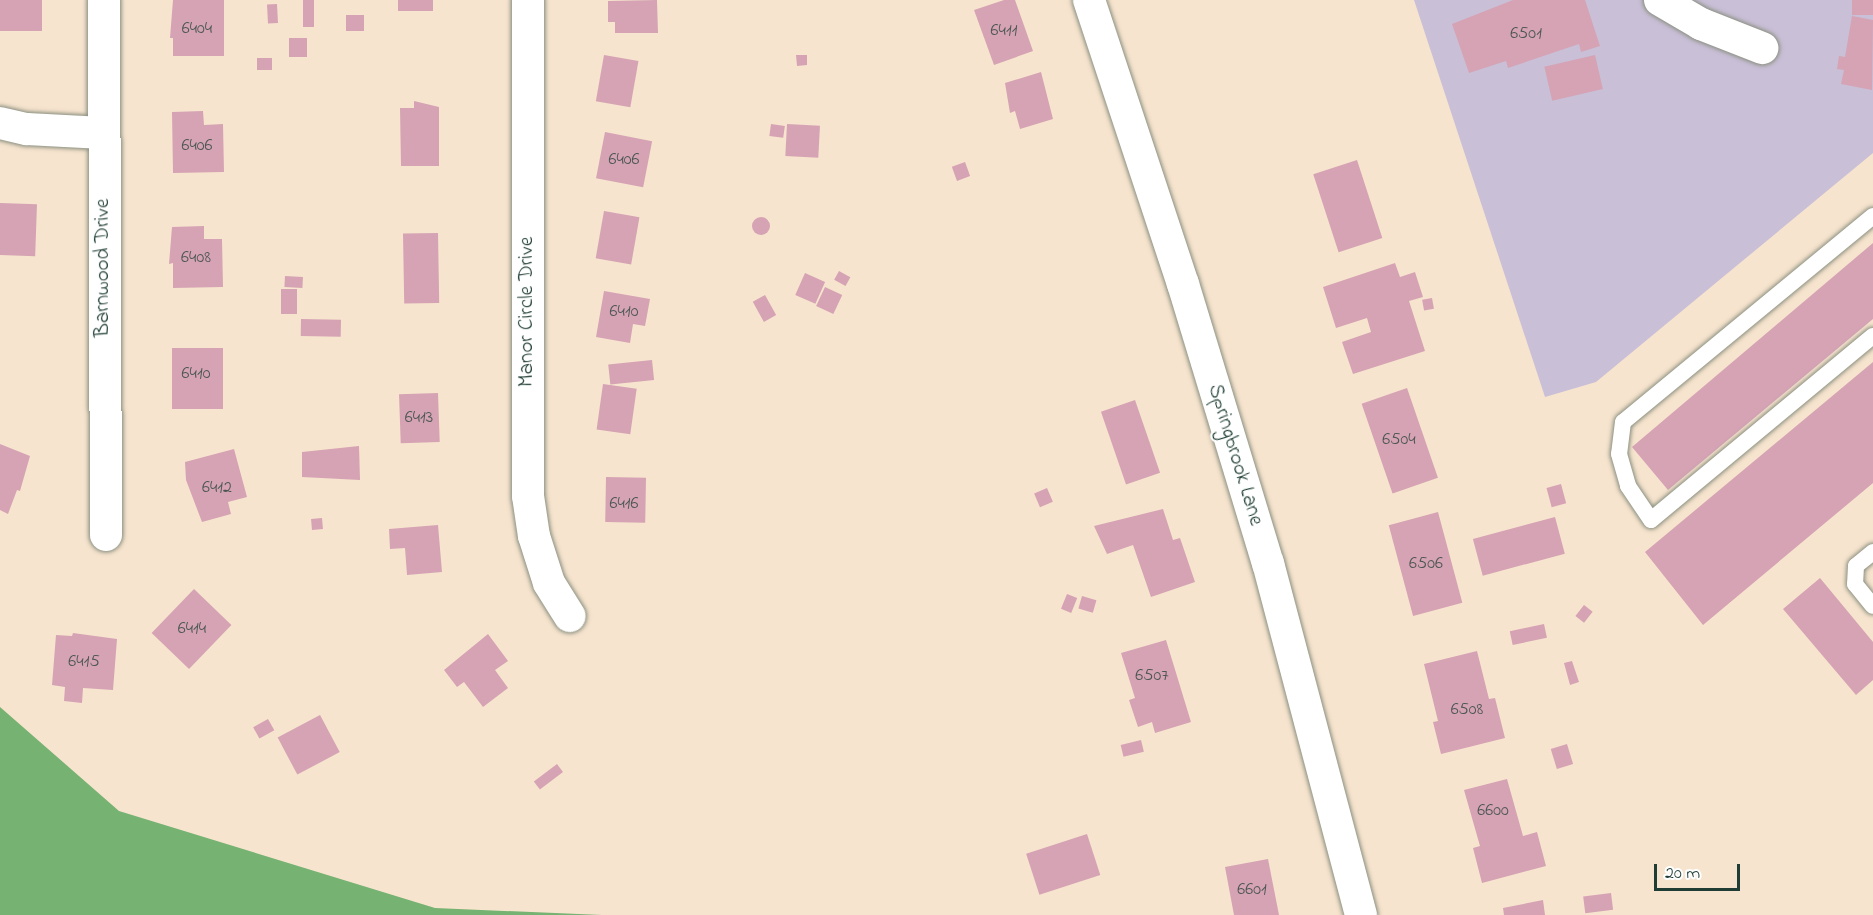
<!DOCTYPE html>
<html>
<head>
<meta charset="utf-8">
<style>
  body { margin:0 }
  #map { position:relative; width:1873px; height:915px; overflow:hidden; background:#f7e4ce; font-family:"Indie Flower",sans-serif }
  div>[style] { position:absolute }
  .industrial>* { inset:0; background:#c9bfd7 }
  .forest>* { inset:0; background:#76b271 }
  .building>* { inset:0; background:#d5a3b4; transform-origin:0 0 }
  .round { border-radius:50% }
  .roads { filter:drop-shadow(0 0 2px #8b9081) drop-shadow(0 0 2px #8b9081) }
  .service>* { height:16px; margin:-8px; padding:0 8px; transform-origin:8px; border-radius:8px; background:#fff }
  .minor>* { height:32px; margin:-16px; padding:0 16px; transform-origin:16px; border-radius:16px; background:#fff }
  span { translate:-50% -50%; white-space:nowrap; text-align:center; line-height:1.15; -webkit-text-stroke:4.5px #fff; paint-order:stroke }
  .number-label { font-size:18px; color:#4c5654 }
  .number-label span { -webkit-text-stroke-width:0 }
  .street-label { font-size:21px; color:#1f3d34 }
  .scale { position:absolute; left:1654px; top:864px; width:86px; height:27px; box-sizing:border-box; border:3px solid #1f3d34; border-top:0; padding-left:8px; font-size:18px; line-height:21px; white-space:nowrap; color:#1f3d34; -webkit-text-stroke:4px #fff; paint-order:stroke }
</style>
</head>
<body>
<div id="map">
  <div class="industrial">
    <i style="clip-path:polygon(1414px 0,1873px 0,1873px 153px,1596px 382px,1545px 397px)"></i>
  </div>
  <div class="forest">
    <i style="clip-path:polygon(0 707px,119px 811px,435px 908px,602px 915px,0 915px)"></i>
  </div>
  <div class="building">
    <i style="left:0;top:0;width:42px;height:31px"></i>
    <i style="clip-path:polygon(173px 0,224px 0,224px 56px,173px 56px,173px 38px,170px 38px)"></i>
    <i style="left:303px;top:0;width:11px;height:27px"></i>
    <i style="left:398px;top:0;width:35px;height:11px"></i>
    <i style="clip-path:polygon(657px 0,658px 33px,615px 33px,615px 22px,608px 22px,608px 1px)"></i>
    <i style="clip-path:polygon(1004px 0,1015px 0,1033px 51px,994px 65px,974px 10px)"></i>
    <i style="clip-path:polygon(1513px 0,1585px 0,1600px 46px,1581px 52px,1579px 44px,1508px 68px,1506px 61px,1469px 73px,1452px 24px)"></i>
    <i style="left:1852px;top:0;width:21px;height:15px"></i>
    <i style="left:277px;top:4px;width:19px;height:10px;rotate:87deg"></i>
    <i style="left:346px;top:15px;width:18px;height:16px"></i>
    <i style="clip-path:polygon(1852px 16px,1873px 20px,1872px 90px,1841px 84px,1844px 70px,1837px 69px,1839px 56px,1845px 57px)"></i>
    <i style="left:289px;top:38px;width:18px;height:19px"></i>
    <i style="left:604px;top:55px;width:35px;height:47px;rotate:10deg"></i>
    <i style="clip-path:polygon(796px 55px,807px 55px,807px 65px,797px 66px)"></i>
    <i style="left:1595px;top:55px;width:35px;height:52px;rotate:77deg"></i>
    <i style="left:257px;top:58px;width:15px;height:12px"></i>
    <i style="clip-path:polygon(1041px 72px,1053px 119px,1020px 129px,1015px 111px,1010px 113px,1005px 83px)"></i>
    <i style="clip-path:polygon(414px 101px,439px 107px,439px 166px,401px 166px,400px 108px,414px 108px)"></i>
    <i style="clip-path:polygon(203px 111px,204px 125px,223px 124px,224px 172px,173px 173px,172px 112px)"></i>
    <i style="left:771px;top:124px;width:14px;height:12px;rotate:8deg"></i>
    <i style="left:787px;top:124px;width:33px;height:32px;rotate:3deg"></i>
    <i style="left:605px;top:132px;width:48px;height:47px;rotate:11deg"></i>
    <i style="left:1357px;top:160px;width:82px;height:46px;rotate:72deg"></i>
    <i style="left:965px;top:162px;width:15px;height:14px;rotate:70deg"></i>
    <i style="left:0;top:203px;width:37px;height:52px;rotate:2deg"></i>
    <i style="left:604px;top:211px;width:36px;height:48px;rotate:10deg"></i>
    <i class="round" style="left:752px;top:217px;width:18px;height:18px"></i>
    <i style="clip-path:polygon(204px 226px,204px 239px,222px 239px,223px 287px,173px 288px,173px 263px,169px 264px,172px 227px)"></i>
    <i style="left:438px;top:233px;width:70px;height:35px;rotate:89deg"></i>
    <i style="clip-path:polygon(1873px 243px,1873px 319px,1668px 490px,1632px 447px)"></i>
    <i style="clip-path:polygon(1395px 263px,1400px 277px,1415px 272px,1423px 297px,1409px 301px,1425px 351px,1353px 374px,1342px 342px,1371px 332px,1367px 318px,1336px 328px,1323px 287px)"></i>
    <i style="left:839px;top:271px;width:13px;height:10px;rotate:29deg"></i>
    <i style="left:805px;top:273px;width:22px;height:24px;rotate:24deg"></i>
    <i style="left:285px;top:276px;width:18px;height:11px;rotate:3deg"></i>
    <i style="left:825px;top:287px;width:19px;height:21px;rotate:25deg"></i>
    <i style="left:281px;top:289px;width:16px;height:25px"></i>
    <i style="clip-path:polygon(604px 291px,650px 299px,645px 326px,633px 324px,630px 343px,596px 337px)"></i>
    <i style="left:765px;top:295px;width:23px;height:14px;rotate:61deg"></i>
    <i style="left:1432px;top:298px;width:11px;height:10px;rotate:80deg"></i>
    <i style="left:301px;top:319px;width:40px;height:17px;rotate:1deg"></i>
    <i style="left:172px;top:348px;width:51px;height:61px"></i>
    <i style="left:652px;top:360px;width:20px;height:44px;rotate:84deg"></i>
    <i style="clip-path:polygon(1873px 362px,1873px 483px,1703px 625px,1645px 552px)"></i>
    <i style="left:603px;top:384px;width:34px;height:46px;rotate:8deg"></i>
    <i style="left:1407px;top:388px;width:95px;height:48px;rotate:71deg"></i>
    <i style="left:438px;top:393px;width:49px;height:39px;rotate:88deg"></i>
    <i style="left:1135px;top:400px;width:77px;height:36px;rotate:71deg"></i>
    <i style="clip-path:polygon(0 444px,30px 456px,20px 491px,17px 490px,8px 514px,0 510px)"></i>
    <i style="clip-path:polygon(359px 446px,360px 480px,302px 477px,302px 452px)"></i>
    <i style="clip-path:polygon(234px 449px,247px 497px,228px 502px,231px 514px,202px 522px,186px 480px,185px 462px)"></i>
    <i style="left:606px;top:477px;width:40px;height:45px;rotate:1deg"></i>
    <i style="left:1561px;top:484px;width:20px;height:15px;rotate:75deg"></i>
    <i style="left:1047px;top:488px;width:15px;height:14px;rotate:67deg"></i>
    <i style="clip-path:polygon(1163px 509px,1173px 540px,1180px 538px,1195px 582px,1151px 597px,1133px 545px,1107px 554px,1094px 526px)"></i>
    <i style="left:1438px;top:512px;width:94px;height:51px;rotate:75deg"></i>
    <i style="left:1555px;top:517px;width:38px;height:85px;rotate:75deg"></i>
    <i style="left:322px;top:518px;width:11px;height:11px;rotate:85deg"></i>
    <i style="clip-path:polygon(438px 525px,442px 572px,407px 575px,405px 548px,390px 549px,389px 529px)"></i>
    <i style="clip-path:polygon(1820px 578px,1873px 642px,1873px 680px,1856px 695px,1783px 609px)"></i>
    <i style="left:194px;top:589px;width:52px;height:61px;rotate:44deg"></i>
    <i style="left:1067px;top:594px;width:11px;height:16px;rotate:22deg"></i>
    <i style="left:1082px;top:596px;width:15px;height:13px;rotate:16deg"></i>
    <i style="left:1584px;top:605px;width:11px;height:14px;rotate:38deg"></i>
    <i style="left:1544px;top:624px;width:14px;height:35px;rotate:78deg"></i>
    <i style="clip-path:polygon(73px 633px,117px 639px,113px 690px,83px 688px,82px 703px,64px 701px,65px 687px,52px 685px,56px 635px,72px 636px)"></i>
    <i style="clip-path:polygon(488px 634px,508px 661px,495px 670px,508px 688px,483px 707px,464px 682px,457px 687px,444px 670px)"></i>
    <i style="clip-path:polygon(1166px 640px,1191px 722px,1155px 733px,1152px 722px,1138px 727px,1129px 700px,1135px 698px,1121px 653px)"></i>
    <i style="clip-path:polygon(1477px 651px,1489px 699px,1495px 698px,1505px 738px,1441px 754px,1433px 722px,1438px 721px,1424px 664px)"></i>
    <i style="clip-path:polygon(1572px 661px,1579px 682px,1570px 685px,1564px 663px)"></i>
    <i style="left:320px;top:715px;width:42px;height:48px;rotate:62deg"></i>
    <i style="left:268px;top:719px;width:13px;height:17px;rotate:61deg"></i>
    <i style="left:1141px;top:740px;width:12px;height:21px;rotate:76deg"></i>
    <i style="left:1567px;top:744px;width:21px;height:17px;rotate:73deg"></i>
    <i style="left:557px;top:764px;width:10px;height:29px;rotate:53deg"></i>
    <i style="clip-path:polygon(1507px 779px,1523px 836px,1537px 832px,1546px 866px,1482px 883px,1473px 848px,1480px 846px,1464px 790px)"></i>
    <i style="left:1087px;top:834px;width:43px;height:64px;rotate:72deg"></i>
    <i style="clip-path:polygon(1268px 859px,1279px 915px,1234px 915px,1225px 867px)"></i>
    <i style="left:1611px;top:893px;width:17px;height:28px;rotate:83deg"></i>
    <i style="clip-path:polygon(1543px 900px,1545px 915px,1504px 915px,1503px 908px)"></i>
  </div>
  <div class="roads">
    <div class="service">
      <i style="left:1873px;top:216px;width:324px;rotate:140.5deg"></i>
      <i style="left:1623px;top:422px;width:32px;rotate:97deg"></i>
      <i style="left:1619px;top:454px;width:33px;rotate:74deg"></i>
      <i style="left:1628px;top:486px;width:41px;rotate:55.9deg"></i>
      <i style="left:1651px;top:520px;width:288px;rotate:-39.7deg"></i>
      <i style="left:1873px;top:552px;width:22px;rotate:141deg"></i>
      <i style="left:1856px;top:566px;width:18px;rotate:93deg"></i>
      <i style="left:1855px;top:584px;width:28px;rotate:51deg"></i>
    </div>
    <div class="minor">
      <i style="left:104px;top:0;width:535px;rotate:89.79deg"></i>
      <i style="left:528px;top:0;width:496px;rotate:90deg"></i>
      <i style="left:528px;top:496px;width:40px;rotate:81.5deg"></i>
      <i style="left:534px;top:536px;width:49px;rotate:72.3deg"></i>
      <i style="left:549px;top:583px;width:39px;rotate:58deg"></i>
      <i style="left:1089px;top:0;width:299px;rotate:71.7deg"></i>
      <i style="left:1183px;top:284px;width:292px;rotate:73.1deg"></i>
      <i style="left:1268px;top:563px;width:364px;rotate:75.2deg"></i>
      <i style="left:1660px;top:0;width:48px;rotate:30.3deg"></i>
      <i style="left:1701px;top:24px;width:66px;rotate:21.5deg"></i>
      <i style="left:0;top:123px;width:28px;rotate:13deg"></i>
      <i style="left:27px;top:129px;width:76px;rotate:3deg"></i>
    </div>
  </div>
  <div class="number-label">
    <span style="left:197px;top:29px">6404</span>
    <span style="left:1004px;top:31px">6411</span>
    <span style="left:1526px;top:34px">6501</span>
    <span style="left:197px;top:146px">6406</span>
    <span style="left:624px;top:160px">6406</span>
    <span style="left:196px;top:258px">6408</span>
    <span style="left:624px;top:312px">6410</span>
    <span style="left:196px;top:374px">6410</span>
    <span style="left:419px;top:418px">6413</span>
    <span style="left:1399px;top:440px">6504</span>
    <span style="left:217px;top:488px">6412</span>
    <span style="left:624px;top:504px">6416</span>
    <span style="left:1426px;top:564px">6506</span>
    <span style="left:192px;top:629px">6414</span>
    <span style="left:84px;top:662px">6415</span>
    <span style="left:1152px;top:676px">6507</span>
    <span style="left:1467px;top:710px">6508</span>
    <span style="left:1493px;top:811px">6600</span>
    <span style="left:1252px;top:890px">6601</span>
  </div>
  <div class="street-label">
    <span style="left:103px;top:268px;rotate:-90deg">Barnwood Drive</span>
    <span style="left:527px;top:312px;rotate:-90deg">Manor Circle Drive</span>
    <span style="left:1235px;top:455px;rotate:73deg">Springbrook Lane</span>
  </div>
  <div class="scale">20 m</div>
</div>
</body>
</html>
